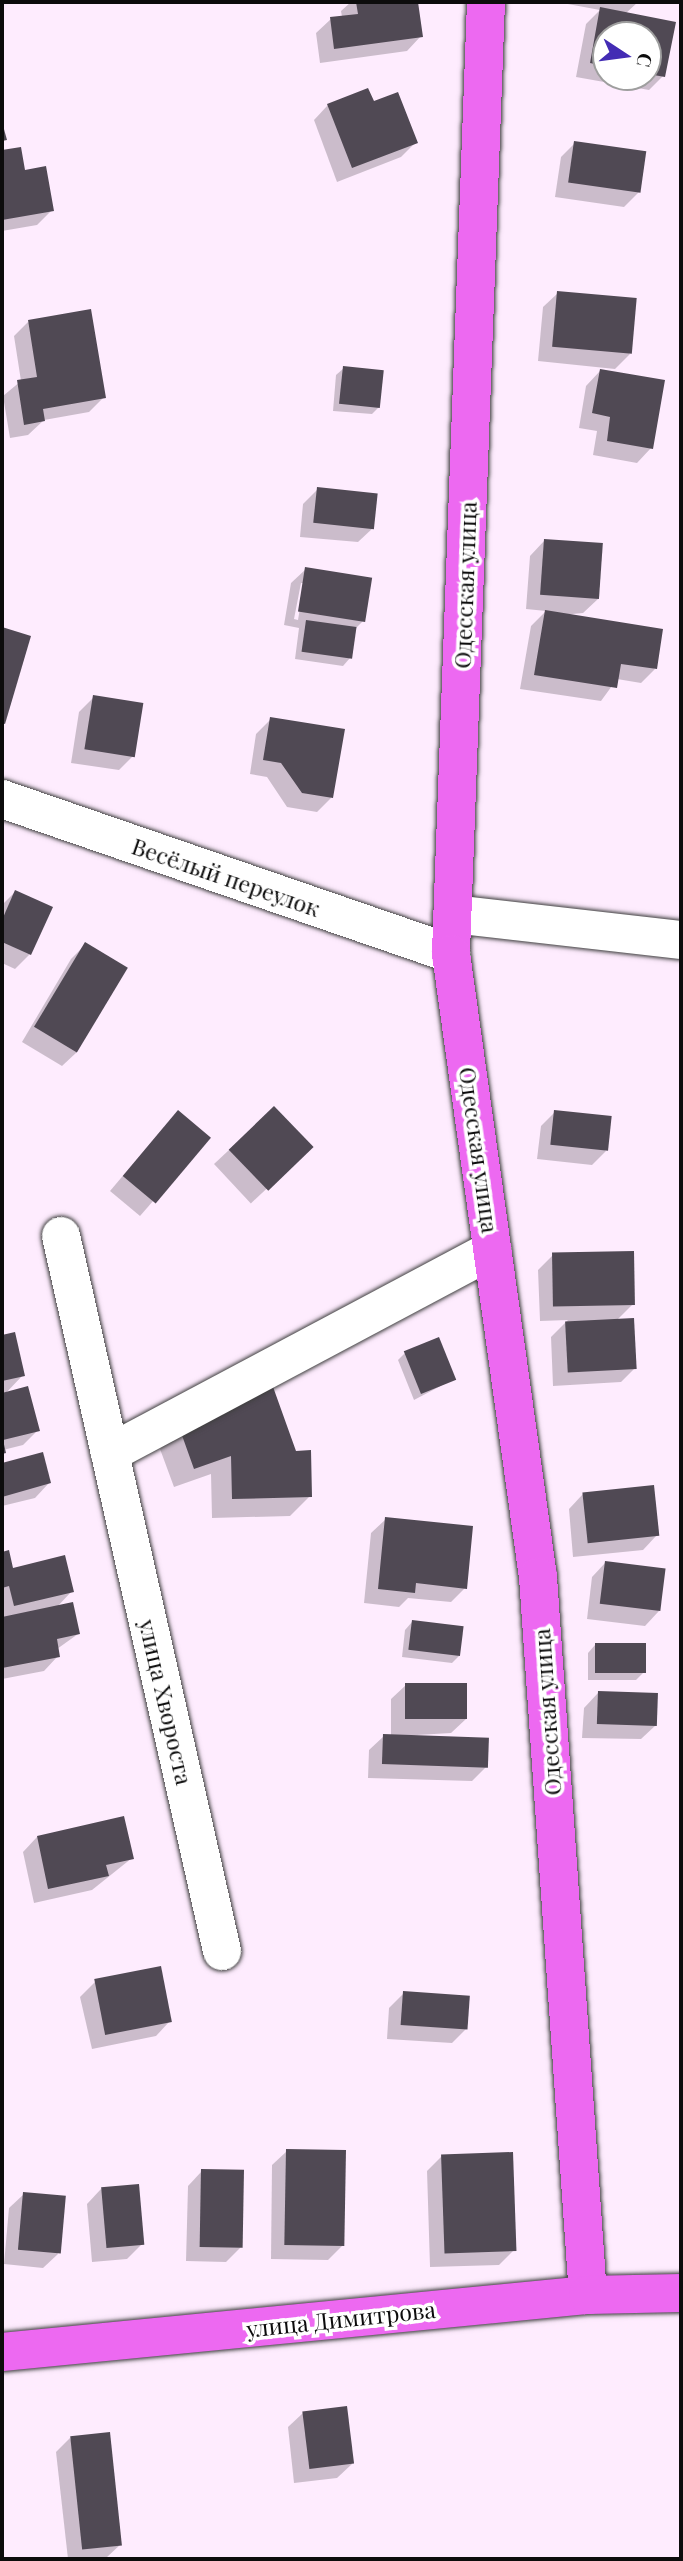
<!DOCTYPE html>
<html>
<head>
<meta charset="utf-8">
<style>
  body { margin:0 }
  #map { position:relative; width:683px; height:2561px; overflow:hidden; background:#feecfe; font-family:"Playfair Display",serif }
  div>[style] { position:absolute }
  .shadow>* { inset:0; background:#0003; transform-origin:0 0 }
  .building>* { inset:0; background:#504954; transform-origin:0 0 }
  .roads { filter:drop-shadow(0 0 2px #3f3f3f) drop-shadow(0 0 2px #3f3f3f) }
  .minor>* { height:38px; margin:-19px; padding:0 19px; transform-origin:19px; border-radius:19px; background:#fff }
  .major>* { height:38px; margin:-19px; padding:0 19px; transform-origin:19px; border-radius:19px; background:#ed69f1 }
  span { translate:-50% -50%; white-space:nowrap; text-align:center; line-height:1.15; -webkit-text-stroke:7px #fff; paint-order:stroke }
  .street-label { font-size:23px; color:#0c0c0c }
  .frame { position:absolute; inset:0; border:4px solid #0c0c0c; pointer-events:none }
  .north { position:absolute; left:592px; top:21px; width:70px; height:70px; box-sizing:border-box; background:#fff; border:2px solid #9e9e9e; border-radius:50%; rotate:103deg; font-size:19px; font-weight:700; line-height:28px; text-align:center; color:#0c0c0c }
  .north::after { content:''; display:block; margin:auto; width:24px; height:32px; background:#432cb4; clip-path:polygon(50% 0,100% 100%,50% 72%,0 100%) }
</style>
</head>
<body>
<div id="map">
  <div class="shadow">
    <i style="clip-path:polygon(351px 2px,417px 2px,421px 36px,407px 51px,320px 63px,316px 33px,331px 19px,342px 17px,341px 11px)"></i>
    <i style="clip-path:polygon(evenodd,557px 2px,638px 2px,625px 14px,674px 23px,663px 76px,649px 90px,576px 77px,586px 24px,600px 10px,557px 2px,606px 35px,648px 35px,648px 77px,606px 77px,606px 35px)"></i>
    <i style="clip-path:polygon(373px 104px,416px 142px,401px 157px,337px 182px,314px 120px,328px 105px)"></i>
    <i style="clip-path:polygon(575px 143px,639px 192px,624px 207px,555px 197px,561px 157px)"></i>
    <i style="clip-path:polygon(20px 149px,23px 172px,52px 210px,37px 225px,2px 231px,2px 152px)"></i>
    <i style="clip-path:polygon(558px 293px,630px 354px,615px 369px,538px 361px,543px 307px)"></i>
    <i style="clip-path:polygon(28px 322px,104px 397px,89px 412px,44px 420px,28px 435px,10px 438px,3px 396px,21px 381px,14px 336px)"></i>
    <i style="clip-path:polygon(344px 368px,379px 407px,372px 414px,333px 411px,336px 375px)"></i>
    <i style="clip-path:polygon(600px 371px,651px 448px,637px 463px,593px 455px,597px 431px,579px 428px,586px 386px)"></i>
    <i style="clip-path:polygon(318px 489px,373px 528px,358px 542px,300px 537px,303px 504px)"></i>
    <i style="clip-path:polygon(544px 541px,598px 599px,583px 613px,562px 615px,655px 669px,641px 683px,617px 679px,601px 701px,520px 689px,531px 626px,546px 611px,526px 609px,530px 556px)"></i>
    <i style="clip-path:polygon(evenodd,306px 569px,363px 621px,354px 630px,350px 658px,343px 666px,295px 659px,299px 628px,284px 625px,291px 583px,306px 569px,301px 583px,304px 583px,298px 620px,294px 619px,301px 583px)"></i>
    <i style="clip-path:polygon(2px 629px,29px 637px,2px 725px)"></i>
    <i style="clip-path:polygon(94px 697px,133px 756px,119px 770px,71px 763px,79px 712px)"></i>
    <i style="clip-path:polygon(271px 719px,331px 798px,317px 812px,287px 807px,267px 777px,250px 774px,256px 734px)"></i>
    <i style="clip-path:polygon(15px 892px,30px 954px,15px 969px,2px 963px,2px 905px)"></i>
    <i style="clip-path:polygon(85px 945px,77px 1052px,62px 1066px,22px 1042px,71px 959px)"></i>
    <i style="left:274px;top:1108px;width:54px;height:82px;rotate:47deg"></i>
    <i style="clip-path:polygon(555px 1112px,606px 1151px,592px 1165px,537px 1159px,541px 1126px)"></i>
    <i style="clip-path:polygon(164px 1127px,208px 1138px,140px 1216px,110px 1191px)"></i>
    <i style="clip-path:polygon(553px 1255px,633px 1304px,617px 1320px,635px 1368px,621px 1382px,553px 1386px,551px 1337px,568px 1320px,540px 1321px,538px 1270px)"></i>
    <i style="clip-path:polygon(14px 1334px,23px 1375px,5px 1394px,38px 1430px,23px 1445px,3px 1450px,2px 1455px,2px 1336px)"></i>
    <i style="clip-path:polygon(405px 1353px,454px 1379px,414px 1400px,398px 1360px)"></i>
    <i style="clip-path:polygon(180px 1429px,310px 1496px,290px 1516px,212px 1518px,211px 1474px,174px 1487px,160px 1449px)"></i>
    <i style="clip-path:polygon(42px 1454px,49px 1483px,35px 1498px,2px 1506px,2px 1465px)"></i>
    <i style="clip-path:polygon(583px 1494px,657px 1535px,643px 1550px,573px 1557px,569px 1509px)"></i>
    <i style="clip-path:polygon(386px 1519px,465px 1588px,451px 1602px,408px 1598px,399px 1607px,364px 1603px,371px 1533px)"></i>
    <i style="clip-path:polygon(7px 1552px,12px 1570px,72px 1591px,56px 1608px,78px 1634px,57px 1649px,58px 1656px,44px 1671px,2px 1679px,2px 1553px)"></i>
    <i style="clip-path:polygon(606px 1562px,659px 1611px,645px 1626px,587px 1619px,592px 1577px)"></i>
    <i style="clip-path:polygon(412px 1622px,459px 1656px,452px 1663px,402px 1657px,405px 1630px)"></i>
    <i style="clip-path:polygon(595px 1645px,644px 1672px,636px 1680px,588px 1680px,588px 1653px)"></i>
    <i style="clip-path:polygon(406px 1685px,466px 1719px,451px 1733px,400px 1736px,486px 1767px,472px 1781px,368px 1778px,369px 1750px,384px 1736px,391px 1736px,391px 1699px)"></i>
    <i style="clip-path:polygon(598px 1693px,656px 1725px,641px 1739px,582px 1738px,584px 1708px)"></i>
    <i style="clip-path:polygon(37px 1837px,132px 1858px,92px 1890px,34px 1903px,23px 1852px)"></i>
    <i style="clip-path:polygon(95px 1982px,170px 2021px,156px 2036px,92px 2049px,80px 1997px)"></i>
    <i style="clip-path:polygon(404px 1993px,466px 2029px,452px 2043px,387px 2039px,389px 2008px)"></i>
    <i style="clip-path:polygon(287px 2151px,343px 2245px,328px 2260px,271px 2259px,272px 2165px)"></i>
    <i style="clip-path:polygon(442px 2156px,514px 2250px,499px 2265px,430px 2267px,427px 2171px)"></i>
    <i style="clip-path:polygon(202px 2171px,241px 2247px,226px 2262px,186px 2261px,188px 2186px)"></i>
    <i style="clip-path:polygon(101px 2189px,142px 2244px,127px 2259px,92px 2262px,87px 2204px)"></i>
    <i style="clip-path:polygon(24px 2194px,58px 2254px,43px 2268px,4px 2264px,9px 2208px)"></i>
    <i style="clip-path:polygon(303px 2413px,352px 2464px,337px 2478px,294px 2483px,288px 2427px)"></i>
    <i style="clip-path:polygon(70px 2438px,121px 2544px,106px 2558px,68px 2559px,56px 2452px)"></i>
  </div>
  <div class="building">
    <i style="clip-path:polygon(356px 2px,418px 2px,423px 37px,334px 49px,330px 17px,358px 14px)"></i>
    <i style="clip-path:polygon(600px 7px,676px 22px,665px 77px,648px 74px,648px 35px,606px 35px,606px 66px,590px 63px)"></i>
    <i style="clip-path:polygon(368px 88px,374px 101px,398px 92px,418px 143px,352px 168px,327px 104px)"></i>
    <i style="clip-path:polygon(2px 122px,7px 140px,2px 141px)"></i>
    <i style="left:574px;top:141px;width:73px;height:42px;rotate:8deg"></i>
    <i style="clip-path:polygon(21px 147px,25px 170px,46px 166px,54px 211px,2px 220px,2px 150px)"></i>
    <i style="left:557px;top:291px;width:80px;height:56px;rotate:5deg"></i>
    <i style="clip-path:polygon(91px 309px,106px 398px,43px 409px,45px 421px,24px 425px,17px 380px,37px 377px,28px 320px)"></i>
    <i style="left:343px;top:366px;width:41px;height:38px;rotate:6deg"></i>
    <i style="clip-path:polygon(600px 369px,665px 380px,653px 449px,607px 441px,610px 417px,592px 413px)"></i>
    <i style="left:317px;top:487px;width:61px;height:36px;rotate:6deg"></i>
    <i style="left:544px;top:539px;width:59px;height:56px;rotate:4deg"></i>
    <i style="left:305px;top:567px;width:68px;height:45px;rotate:9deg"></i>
    <i style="clip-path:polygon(545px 610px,663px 629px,657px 669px,621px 664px,617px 688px,534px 675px)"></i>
    <i style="left:306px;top:620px;width:51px;height:32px;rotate:8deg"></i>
    <i style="clip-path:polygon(2px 627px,31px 636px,5px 724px,2px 723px)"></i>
    <i style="left:93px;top:695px;width:51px;height:55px;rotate:9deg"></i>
    <i style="clip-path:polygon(270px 717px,345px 729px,333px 798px,302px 793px,281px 763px,263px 760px)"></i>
    <i style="clip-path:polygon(15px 890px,53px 907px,31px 955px,2px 942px,2px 920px)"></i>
    <i style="left:85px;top:942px;width:50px;height:99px;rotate:31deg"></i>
    <i style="left:274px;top:1106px;width:57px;height:63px;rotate:46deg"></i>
    <i style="left:178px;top:1110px;width:43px;height:86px;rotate:40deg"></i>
    <i style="left:554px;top:1110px;width:58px;height:35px;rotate:6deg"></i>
    <i style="left:634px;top:1251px;width:54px;height:82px;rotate:89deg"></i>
    <i style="left:634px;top:1318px;width:51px;height:69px;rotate:87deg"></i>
    <i style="clip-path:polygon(15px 1332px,25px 1376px,2px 1381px,2px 1335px)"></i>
    <i style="left:439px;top:1337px;width:46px;height:38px;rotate:68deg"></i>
    <i style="clip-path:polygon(272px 1384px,296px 1451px,311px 1450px,312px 1497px,232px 1499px,231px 1456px,194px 1469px,179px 1427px)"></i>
    <i style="clip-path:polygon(28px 1386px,40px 1431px,3px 1440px,6px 1453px,2px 1454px,2px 1393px)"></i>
    <i style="clip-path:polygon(43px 1452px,51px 1483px,2px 1497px,2px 1463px)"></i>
    <i style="left:654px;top:1485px;width:51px;height:72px;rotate:84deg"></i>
    <i style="clip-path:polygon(385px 1517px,473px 1526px,467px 1589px,416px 1583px,415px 1593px,378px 1589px)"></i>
    <i style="clip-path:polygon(9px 1550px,13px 1568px,65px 1555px,74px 1592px,14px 1606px,9px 1586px,2px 1588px,2px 1552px)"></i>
    <i style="left:605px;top:1561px;width:61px;height:43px;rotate:7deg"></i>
    <i style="clip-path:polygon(73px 1602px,80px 1634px,57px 1639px,60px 1657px,2px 1668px,2px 1617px)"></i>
    <i style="left:412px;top:1620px;width:52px;height:30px;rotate:7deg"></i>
    <i style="left:646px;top:1643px;width:30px;height:51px;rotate:90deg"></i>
    <i style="left:405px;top:1683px;width:62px;height:36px"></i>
    <i style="left:598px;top:1691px;width:60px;height:33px;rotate:2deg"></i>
    <i style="left:383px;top:1734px;width:106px;height:30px;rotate:2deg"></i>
    <i style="clip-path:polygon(124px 1816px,134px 1859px,106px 1865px,109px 1876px,48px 1889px,37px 1836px)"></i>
    <i style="left:161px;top:1966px;width:57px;height:68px;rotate:79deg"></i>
    <i style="left:403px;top:1991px;width:67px;height:34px;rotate:4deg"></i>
    <i style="left:286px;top:2149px;width:60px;height:96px;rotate:1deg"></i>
    <i style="left:513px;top:2152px;width:99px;height:72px;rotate:88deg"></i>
    <i style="left:201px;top:2169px;width:43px;height:78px;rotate:1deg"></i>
    <i style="left:139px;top:2184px;width:61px;height:38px;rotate:85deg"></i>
    <i style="left:23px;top:2192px;width:43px;height:58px;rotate:5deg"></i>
    <i style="left:347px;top:2406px;width:58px;height:45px;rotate:83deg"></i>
    <i style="left:110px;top:2432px;width:114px;height:40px;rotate:84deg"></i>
  </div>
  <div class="roads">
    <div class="minor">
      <i style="left:2px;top:799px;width:475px;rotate:19deg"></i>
      <i style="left:453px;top:914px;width:229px;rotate:6.5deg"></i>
      <i style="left:61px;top:1236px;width:733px;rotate:77.31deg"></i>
      <i style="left:110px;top:1453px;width:433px;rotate:-28deg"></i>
    </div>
    <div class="major">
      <i style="left:486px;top:2px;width:953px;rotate:92.11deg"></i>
      <i style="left:451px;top:954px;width:629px;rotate:82.05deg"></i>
      <i style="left:538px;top:1577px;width:720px;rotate:86.02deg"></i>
      <i style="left:2px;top:2352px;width:589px;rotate:-5.56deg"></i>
      <i style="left:588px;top:2295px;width:93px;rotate:-1.2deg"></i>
    </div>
  </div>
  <div class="street-label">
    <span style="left:465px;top:585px;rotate:-88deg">Одесская улица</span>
    <span style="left:226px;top:877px;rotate:19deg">Весёлый переулок</span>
    <span style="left:479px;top:1150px;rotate:82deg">Одесская улица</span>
    <span style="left:166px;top:1702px;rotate:77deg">улица Хвороста</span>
    <span style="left:547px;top:1712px;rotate:-94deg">Одесская улица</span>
    <span style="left:341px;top:2319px;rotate:-6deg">улица Димитрова</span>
  </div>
  <div class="frame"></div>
  <div class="north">С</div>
</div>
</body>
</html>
